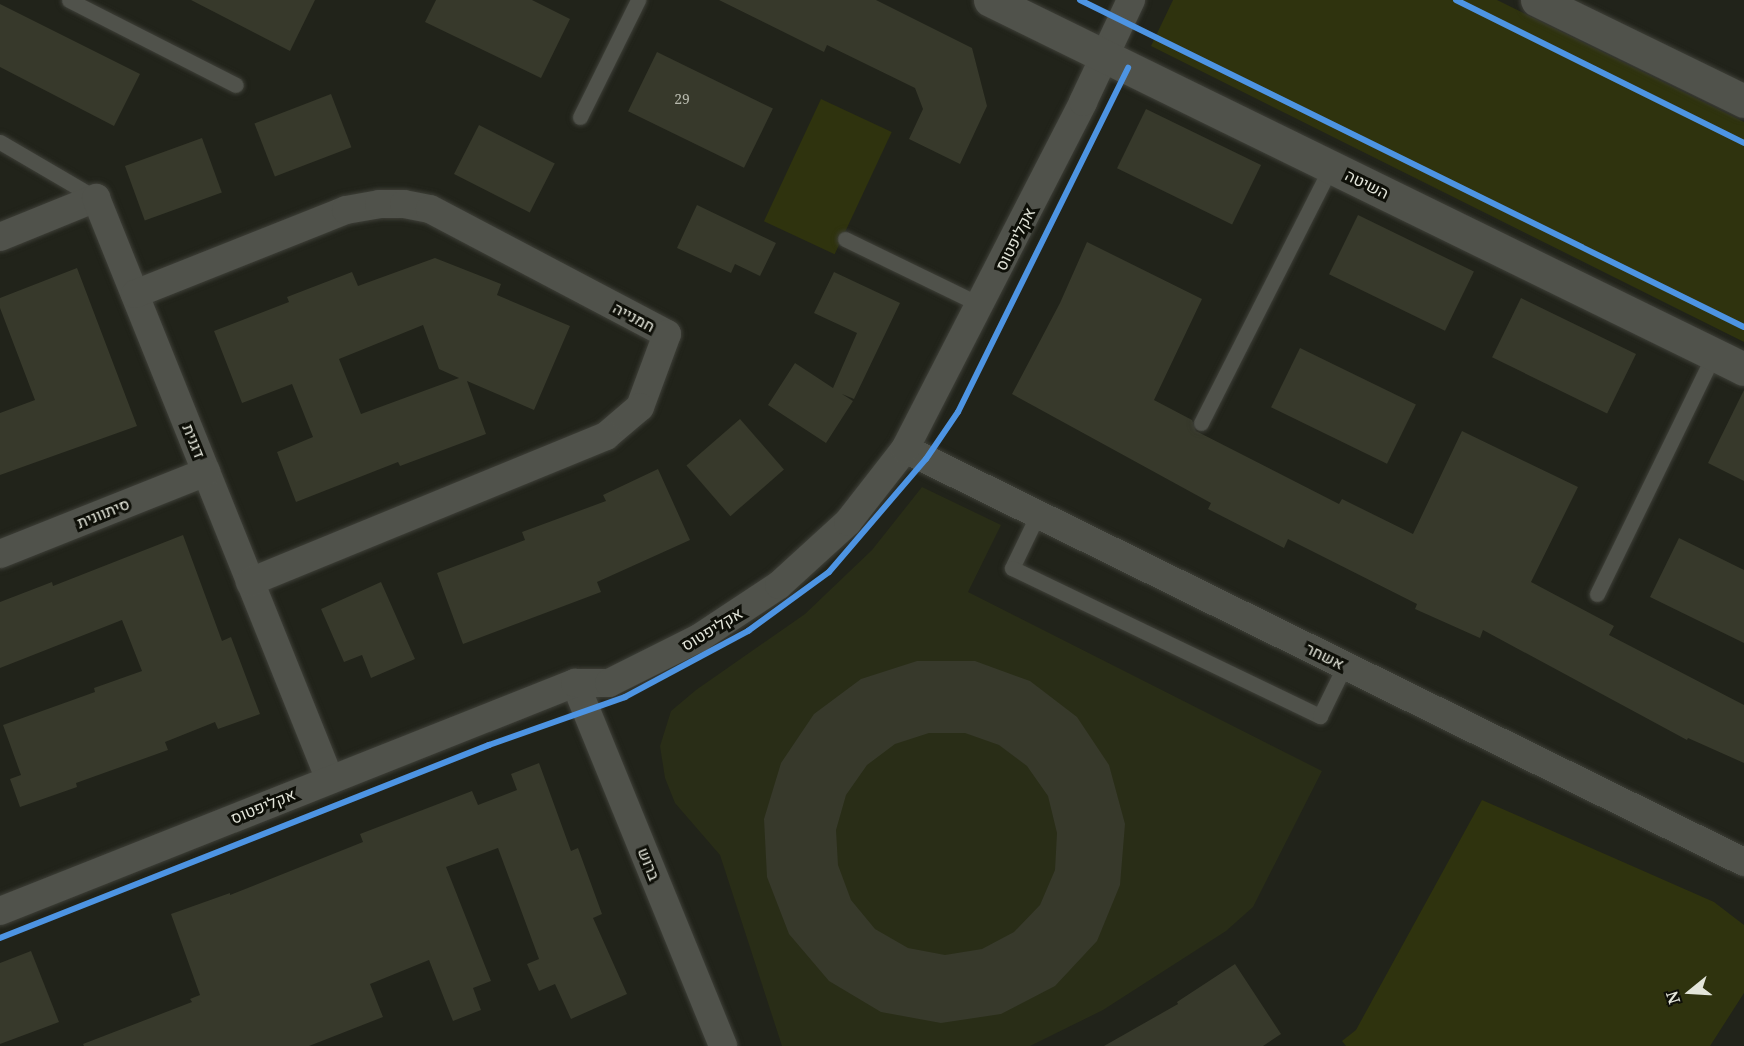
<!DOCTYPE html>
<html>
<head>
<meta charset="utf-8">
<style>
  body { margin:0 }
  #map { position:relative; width:1744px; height:1046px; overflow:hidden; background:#21231a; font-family:"Noto Serif",Heebo,serif }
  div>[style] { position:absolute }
  .built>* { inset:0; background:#292d17 }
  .green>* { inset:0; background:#2f330e; transform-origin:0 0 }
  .building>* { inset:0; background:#37392b; transform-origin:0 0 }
  .roads { filter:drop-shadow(0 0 2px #3e3f38) drop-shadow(0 0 2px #3e3f38) }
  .service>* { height:15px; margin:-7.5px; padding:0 7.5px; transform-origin:7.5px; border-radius:7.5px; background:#50524b }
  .minor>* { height:28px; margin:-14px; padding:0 14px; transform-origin:14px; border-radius:14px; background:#50524b }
  .tertiary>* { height:33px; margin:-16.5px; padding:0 16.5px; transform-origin:16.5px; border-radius:16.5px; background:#50524b }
  .cycleway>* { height:6px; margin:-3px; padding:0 3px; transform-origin:3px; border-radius:3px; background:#4d94e3 }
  span { translate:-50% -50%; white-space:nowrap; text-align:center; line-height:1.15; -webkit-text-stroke:6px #0e0f08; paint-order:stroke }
  .number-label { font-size:14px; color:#b8baae }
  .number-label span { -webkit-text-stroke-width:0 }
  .street-label { font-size:16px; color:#e3e5da }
  .north { position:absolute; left:1660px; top:962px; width:60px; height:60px; -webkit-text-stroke:4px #0e0f08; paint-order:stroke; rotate:252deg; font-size:16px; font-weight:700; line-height:24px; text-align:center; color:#e3e5da }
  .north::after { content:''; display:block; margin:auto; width:21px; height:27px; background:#e3e5da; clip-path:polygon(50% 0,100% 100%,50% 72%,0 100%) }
</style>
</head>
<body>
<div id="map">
  <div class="built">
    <i style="clip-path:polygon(922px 487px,1001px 525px,968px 592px,1322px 771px,1253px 907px,1226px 931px,1103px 1010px,1030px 1046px,782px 1046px,720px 855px,675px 803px,665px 778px,660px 746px,671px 711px,696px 690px,805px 614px,872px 550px)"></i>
  </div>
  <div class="green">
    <i style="clip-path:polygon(1173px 0,1497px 0,1744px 122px,1744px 342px,1151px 46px)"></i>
    <i style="left:821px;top:99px;width:78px;height:135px;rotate:25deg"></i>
    <i style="clip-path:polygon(1482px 800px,1714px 902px,1744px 925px,1744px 993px,1710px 1046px,1346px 1046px,1342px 1041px,1356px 1030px)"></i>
  </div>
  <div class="building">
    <i style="clip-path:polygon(191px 0,315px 0,290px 51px)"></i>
    <i style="clip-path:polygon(436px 0,532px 0,570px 19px,541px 78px,425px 22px)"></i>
    <i style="clip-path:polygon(719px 0,876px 0,972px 48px,987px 106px,960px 164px,909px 139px,923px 109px,915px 88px,827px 45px,824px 52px)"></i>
    <i style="clip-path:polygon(0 4px,140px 74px,114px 126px,0 67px)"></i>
    <i style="left:657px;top:52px;width:129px;height:66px;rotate:26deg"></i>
    <i style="left:331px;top:94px;width:57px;height:82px;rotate:69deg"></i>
    <i style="left:1146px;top:109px;width:128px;height:66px;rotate:26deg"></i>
    <i style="left:479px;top:125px;width:85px;height:55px;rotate:27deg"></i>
    <i style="left:202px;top:138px;width:58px;height:82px;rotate:70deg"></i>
    <i style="clip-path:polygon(697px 205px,776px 243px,760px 276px,735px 264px,731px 273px,677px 248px)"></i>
    <i style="left:1358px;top:215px;width:129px;height:66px;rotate:26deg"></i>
    <i style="clip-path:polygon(1087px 242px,1202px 299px,1154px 400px,1192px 420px,1196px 431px,1339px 504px,1342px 499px,1413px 534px,1462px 431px,1578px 487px,1531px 582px,1614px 626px,1609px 635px,1744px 705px,1744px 763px,1688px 738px,1687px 740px,1483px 630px,1480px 638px,1415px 609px,1417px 604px,1288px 539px,1284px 548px,1208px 509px,1211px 503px,1012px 394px,1060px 303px)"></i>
    <i style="clip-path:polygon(evenodd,435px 258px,501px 284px,497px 295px,570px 326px,534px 410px,467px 381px,486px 434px,400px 466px,398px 462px,296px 502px,277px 452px,313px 437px,292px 384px,242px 403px,214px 331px,289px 302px,287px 297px,352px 272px,358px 286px,435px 258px,423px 325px,439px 369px,459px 378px,361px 414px,339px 359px,423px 325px)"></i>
    <i style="clip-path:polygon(77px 268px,137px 426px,0 475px,0 413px,35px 400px,0 308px,0 298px)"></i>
    <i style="clip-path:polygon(834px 272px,900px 303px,854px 399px,842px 394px,853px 401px,826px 443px,768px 405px,795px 363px,833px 388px,857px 333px,814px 313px)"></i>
    <i style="left:1521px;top:298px;width:128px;height:66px;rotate:26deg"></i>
    <i style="left:1300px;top:348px;width:129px;height:66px;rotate:26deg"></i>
    <i style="clip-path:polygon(1744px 390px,1744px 481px,1708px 463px)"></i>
    <i style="left:740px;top:419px;width:67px;height:71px;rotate:49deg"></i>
    <i style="clip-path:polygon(658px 469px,690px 540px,597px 582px,601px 592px,463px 644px,437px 573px,525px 540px,522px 532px,606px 501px,603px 495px)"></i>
    <i style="clip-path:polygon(183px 535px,222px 641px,231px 637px,260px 714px,218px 729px,215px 722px,165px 742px,168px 750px,76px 783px,77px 787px,20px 807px,10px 779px,21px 775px,3px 725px,95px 692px,94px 688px,142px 671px,122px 620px,0 668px,0 602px,52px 582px,53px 586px)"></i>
    <i style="clip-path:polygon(1679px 538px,1744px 570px,1744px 643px,1650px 597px)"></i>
    <i style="clip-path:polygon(381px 582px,415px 659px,371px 678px,362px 655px,344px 662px,321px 609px)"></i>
    <i style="clip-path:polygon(evenodd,917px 661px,975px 661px,1030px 681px,1077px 717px,1109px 765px,1125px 824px,1120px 885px,1097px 941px,1055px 986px,1001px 1014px,941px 1023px,881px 1012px,829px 981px,789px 934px,767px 877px,764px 819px,781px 763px,814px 714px,861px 679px,917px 661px,929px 733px,965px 733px,999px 745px,1027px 766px,1048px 796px,1057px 833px,1055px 870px,1040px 905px,1014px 932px,982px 949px,945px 955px,908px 948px,875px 929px,851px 900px,838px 865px,836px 830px,846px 795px,867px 765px,895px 744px,929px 733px)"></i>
    <i style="clip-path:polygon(539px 763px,571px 851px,578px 848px,602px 914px,593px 918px,627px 994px,571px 1019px,555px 984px,539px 991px,527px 964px,539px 959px,498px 848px,446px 867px,491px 981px,473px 988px,481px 1010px,453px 1021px,429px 960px,370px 984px,383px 1017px,309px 1046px,84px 1046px,83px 1044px,192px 1002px,190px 999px,200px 995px,171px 914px,230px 893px,230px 895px,363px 842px,360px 834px,472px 791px,478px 805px,517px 790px,511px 774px)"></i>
    <i style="clip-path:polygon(31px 951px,59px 1022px,0 1044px,0 963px)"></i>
    <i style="clip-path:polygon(1235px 964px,1281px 1034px,1263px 1046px,1104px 1046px,1178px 1004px,1177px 1002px)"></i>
  </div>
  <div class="roads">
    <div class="service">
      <i style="left:69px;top:0;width:187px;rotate:27deg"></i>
      <i style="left:580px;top:117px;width:131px;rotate:-63.6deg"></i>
      <i style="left:0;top:142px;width:111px;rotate:30.3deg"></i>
      <i style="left:845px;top:239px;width:151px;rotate:25.9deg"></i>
      <i style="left:1201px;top:423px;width:287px;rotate:-63.1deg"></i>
      <i style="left:1038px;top:514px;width:60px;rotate:115.7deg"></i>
      <i style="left:1012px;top:568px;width:342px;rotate:25.7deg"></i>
      <i style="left:1320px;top:716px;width:57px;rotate:-63.9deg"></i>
      <i style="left:1597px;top:594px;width:267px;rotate:-64deg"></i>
    </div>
    <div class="minor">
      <i style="left:0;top:237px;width:104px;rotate:-22.1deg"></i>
      <i style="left:96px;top:198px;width:627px;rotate:68.1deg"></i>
      <i style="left:135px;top:294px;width:227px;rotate:-21.7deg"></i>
      <i style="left:346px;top:210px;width:34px;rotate:-10deg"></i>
      <i style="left:379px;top:204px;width:25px"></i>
      <i style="left:404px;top:204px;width:26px;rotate:11deg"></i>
      <i style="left:430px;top:209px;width:268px;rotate:27.8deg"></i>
      <i style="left:667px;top:334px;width:78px;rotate:110.3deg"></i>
      <i style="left:640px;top:407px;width:45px;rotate:139.5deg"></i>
      <i style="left:606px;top:436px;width:385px;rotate:157.7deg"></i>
      <i style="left:905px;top:449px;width:935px;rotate:26.21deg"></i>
      <i style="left:0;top:554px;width:222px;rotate:-21.7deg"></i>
      <i style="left:575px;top:683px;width:392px;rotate:67.8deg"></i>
      <i style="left:0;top:911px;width:619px;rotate:-21.63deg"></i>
      <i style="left:575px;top:683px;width:34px"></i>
      <i style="left:609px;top:683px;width:101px;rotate:-26.6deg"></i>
      <i style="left:699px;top:638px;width:96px;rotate:-33.5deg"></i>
      <i style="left:779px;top:585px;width:93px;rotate:-42.4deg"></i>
      <i style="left:848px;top:522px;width:93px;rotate:-52deg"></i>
      <i style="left:905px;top:449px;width:390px;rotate:-62.8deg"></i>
      <i style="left:1083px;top:102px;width:113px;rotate:-64.8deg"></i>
    </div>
    <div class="tertiary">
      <i style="left:990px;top:0;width:839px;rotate:26.08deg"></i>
      <i style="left:1537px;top:0;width:230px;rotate:26deg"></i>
    </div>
  </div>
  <div class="cycleway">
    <i style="left:1080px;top:0;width:740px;rotate:26.22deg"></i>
    <i style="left:1456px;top:0;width:322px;rotate:26.4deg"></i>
    <i style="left:0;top:938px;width:526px;rotate:-21.54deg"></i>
    <i style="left:489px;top:745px;width:144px;rotate:-19.4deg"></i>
    <i style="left:625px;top:697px;width:140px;rotate:-28.2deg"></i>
    <i style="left:748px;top:631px;width:100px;rotate:-36.1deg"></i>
    <i style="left:829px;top:572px;width:149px;rotate:-49.4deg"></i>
    <i style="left:926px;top:459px;width:57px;rotate:-55.8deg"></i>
    <i style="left:958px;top:412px;width:384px;rotate:-63.7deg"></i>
  </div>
  <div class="number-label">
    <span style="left:682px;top:99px">29</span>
  </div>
  <div class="street-label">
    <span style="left:1367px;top:184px;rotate:26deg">השיטה</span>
    <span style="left:1015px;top:239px;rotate:-63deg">אקליפטוס</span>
    <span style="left:634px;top:317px;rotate:28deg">חמנייה</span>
    <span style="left:194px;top:441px;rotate:68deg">דגנית</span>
    <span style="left:103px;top:513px;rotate:-22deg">סיתוונית</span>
    <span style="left:712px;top:629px;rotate:-31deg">אקליפטוס</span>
    <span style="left:1325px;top:656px;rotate:26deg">אשחר</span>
    <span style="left:263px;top:806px;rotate:-22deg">אקליפטוס</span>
    <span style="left:649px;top:864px;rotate:68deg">ברוש</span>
  </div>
  <div class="north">N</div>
</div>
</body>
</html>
